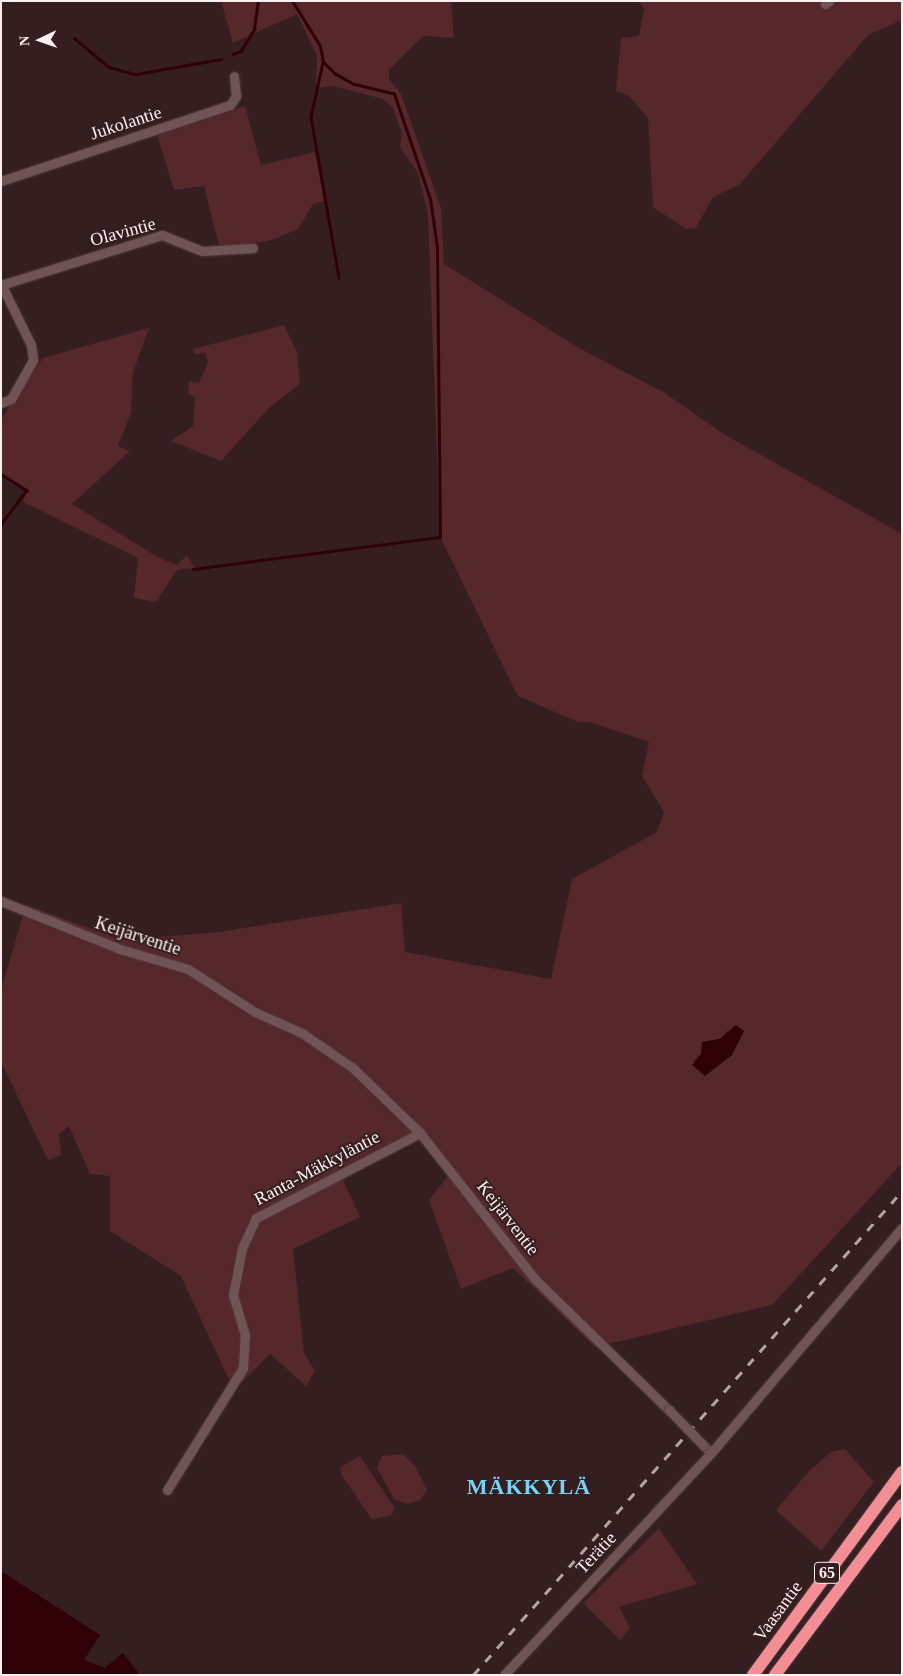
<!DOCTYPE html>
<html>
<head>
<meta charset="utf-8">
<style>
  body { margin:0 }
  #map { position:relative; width:903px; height:1676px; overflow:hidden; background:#351e1f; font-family:"Times New Roman",serif }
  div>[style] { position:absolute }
  .green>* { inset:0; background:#56272b }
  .water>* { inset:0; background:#300007 }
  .stream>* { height:2.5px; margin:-1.25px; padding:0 1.25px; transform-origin:1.25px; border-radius:1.25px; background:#300007 }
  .roads { filter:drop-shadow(0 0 1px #4e3a3c) drop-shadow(0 0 1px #4e3a3c) }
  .minor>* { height:9px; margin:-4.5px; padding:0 4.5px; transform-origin:4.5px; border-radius:4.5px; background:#705455 }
  .highway>* { height:12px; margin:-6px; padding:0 6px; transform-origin:6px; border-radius:6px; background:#f38e95 }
  .rail>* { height:2.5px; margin-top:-1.25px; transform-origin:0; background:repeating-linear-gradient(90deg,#b3a3a3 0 9px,transparent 0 18px) }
  .bridges { filter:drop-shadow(0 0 1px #4e3a3c) drop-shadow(0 0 1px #4e3a3c) }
  .minor-bridge>* { height:9px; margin:-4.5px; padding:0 4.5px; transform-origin:4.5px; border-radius:4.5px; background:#705455 }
  span { translate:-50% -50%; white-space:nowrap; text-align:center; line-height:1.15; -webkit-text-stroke:4px #351e1f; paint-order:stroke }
  .shield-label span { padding:1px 4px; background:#351e1f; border:1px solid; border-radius:4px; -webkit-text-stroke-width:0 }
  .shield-label { font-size:16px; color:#fdf0f0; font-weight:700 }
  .street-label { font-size:18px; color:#fdf0f0 }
  .district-label { font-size:22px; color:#78d2f6; font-weight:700; letter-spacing:1px }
  .frame { position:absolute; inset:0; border:2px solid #fdf0f0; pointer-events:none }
  .north { position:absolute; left:15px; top:15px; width:50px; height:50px; -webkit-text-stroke:4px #351e1f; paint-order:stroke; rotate:267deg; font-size:14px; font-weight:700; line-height:20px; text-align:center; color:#fdf0f0 }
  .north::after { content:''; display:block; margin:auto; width:18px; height:22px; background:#fdf0f0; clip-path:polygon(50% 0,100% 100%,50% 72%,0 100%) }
</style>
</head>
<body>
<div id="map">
  <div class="green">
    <i style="clip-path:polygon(evenodd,221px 1px,451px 1px,454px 38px,423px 36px,389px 70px,389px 79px,401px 94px,441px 208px,444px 264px,579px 348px,665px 393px,722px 433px,902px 534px,902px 1163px,772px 1305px,595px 1347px,513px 1268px,461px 1289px,429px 1200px,453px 1170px,421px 1129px,339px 1171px,360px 1217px,293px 1249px,304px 1353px,315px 1371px,306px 1386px,270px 1354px,237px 1387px,229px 1380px,181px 1276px,110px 1231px,110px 1176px,90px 1174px,69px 1126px,59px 1134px,61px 1155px,48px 1160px,1px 1062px,1px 990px,26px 905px,122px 940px,219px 932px,401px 903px,405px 952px,551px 979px,572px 879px,657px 832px,664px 812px,642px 776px,649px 742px,589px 722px,578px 722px,518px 696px,440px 537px,428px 214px,418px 173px,400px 147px,402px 134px,393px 108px,383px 99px,333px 86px,316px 88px,317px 56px,297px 14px,233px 43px,221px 1px,728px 1030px,732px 1055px,722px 1063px,693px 1061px,701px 1054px,702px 1042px,720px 1039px,728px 1030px)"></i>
    <i style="clip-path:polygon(639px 1px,902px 1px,902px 20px,868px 35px,740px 184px,713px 197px,696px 228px,686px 229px,653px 207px,648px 118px,629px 96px,616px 91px,621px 38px,639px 36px,644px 9px)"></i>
    <i style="clip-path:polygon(245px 106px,261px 165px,315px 152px,324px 201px,313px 204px,298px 229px,272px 240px,226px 248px,219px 245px,204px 186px,174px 190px,157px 135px)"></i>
    <i style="clip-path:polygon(284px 325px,297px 352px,300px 384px,269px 408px,221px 461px,171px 441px,193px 426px,195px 398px,188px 393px,189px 381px,199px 383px,208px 362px,205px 353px,195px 354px,193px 349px)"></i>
    <i style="clip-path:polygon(149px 328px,133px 372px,131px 413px,118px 446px,130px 451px,72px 504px,159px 558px,177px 565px,187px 555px,195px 568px,177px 570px,156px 602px,134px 598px,138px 558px,23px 502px,27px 489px,1px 474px,1px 419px,43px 358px)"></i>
    <i style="clip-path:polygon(845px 1449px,874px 1482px,821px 1551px,776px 1510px,809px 1471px,831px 1452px)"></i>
    <i style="clip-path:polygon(403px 1454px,416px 1467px,427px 1490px,420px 1500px,407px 1504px,394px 1499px,377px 1468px,382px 1456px)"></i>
    <i style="clip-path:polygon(360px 1456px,394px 1507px,392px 1515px,372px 1519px,342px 1476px,340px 1467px)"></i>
    <i style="clip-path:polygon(659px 1528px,697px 1584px,619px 1607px,630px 1628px,620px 1640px,583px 1603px)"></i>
  </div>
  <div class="water">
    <i style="clip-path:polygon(736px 1025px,744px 1031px,732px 1055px,705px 1076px,692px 1065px,701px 1054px,702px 1042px,720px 1039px)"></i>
    <i style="clip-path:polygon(1px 1571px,100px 1635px,84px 1660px,105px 1668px,123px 1653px,140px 1675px,1px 1675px)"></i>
  </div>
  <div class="stream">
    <i style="left:74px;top:38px;width:45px;rotate:39.6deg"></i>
    <i style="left:109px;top:67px;width:28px;rotate:15deg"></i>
    <i style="left:136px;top:74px;width:86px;rotate:-10deg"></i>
    <i style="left:233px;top:54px;width:9px;rotate:-21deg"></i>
    <i style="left:241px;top:51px;width:26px;rotate:-59deg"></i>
    <i style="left:254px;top:29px;width:28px;rotate:-82deg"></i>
    <i style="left:323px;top:62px;width:56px;rotate:102.3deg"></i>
    <i style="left:311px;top:117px;width:163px;rotate:80.1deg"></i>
    <i style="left:1px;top:474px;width:31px;rotate:32deg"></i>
    <i style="left:27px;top:490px;width:44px;rotate:126.6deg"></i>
    <i style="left:193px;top:569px;width:249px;rotate:-7.4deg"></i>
    <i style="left:440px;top:537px;width:290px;rotate:-90.6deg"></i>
    <i style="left:437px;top:247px;width:49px;rotate:-98.3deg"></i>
    <i style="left:430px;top:199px;width:111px;rotate:-108.9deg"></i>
    <i style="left:394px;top:94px;width:42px;rotate:-166.3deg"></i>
    <i style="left:353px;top:84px;width:21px;rotate:-151deg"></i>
    <i style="left:335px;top:74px;width:17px;rotate:-135deg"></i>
    <i style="left:323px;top:62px;width:16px;rotate:-101deg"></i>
    <i style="left:320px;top:46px;width:53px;rotate:-121.9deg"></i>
  </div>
  <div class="roads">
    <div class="minor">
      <i style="left:825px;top:4px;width:5px;rotate:-37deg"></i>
      <i style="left:1px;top:181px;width:241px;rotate:-18.4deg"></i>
      <i style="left:230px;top:105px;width:11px;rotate:-56deg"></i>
      <i style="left:236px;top:96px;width:20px;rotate:-96deg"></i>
      <i style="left:1px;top:284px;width:68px;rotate:63.8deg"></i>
      <i style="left:31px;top:345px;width:15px;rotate:82deg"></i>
      <i style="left:33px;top:360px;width:45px;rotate:119.4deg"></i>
      <i style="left:11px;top:399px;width:11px;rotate:158deg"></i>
      <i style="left:1px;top:285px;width:169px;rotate:-17.3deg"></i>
      <i style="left:162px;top:235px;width:43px;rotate:21.8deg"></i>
      <i style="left:202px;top:251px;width:51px;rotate:-3.4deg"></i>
      <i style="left:1px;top:901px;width:128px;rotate:22deg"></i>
      <i style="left:120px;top:949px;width:71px;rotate:16.4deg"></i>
      <i style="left:188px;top:969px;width:80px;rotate:32.7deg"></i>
      <i style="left:255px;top:1012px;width:51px;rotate:24.1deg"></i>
      <i style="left:302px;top:1033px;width:62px;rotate:34.5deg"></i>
      <i style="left:353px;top:1068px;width:93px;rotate:44.1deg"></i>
      <i style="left:420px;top:1133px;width:186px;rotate:51.8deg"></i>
      <i style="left:535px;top:1279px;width:187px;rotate:44.4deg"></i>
      <i style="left:703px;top:1445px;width:11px;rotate:45deg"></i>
      <i style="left:711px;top:1453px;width:295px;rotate:-49.7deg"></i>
      <i style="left:167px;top:1490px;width:144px;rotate:-58.1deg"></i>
      <i style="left:243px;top:1368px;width:33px;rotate:-87deg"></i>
      <i style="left:245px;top:1335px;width:42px;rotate:-106.7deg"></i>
      <i style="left:233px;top:1295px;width:48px;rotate:-79.2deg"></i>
      <i style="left:242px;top:1248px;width:33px;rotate:-65deg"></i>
      <i style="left:256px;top:1218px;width:185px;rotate:-27.4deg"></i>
      <i style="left:504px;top:1675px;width:304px;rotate:-47deg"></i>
    </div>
    <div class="highway">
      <i style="left:753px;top:1675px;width:252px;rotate:-53.7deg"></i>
      <i style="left:775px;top:1675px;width:212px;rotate:-53.2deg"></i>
    </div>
  </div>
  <div class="rail">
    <i style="left:473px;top:1675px;width:647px;rotate:-48.45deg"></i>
  </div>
  <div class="bridges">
    <div class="minor-bridge">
      <i style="left:669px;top:1410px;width:49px;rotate:45.8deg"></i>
    </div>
  </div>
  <div class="shield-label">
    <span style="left:827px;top:1573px">65</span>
  </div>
  <div class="street-label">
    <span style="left:126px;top:123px;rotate:-18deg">Jukolantie</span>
    <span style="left:123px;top:232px;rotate:-15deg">Olavintie</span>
    <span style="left:138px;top:936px;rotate:18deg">Keijärventie</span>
    <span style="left:317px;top:1168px;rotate:-28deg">Ranta-Mäkkyläntie</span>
    <span style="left:508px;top:1218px;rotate:52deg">Keijärventie</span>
    <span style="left:596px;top:1553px;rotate:-47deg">Terätie</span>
    <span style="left:778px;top:1611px;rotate:-54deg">Vaasantie</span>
  </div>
  <div class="district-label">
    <span style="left:529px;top:1487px">MÄKKYLÄ</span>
  </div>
  <div class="frame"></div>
  <div class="north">N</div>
</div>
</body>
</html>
